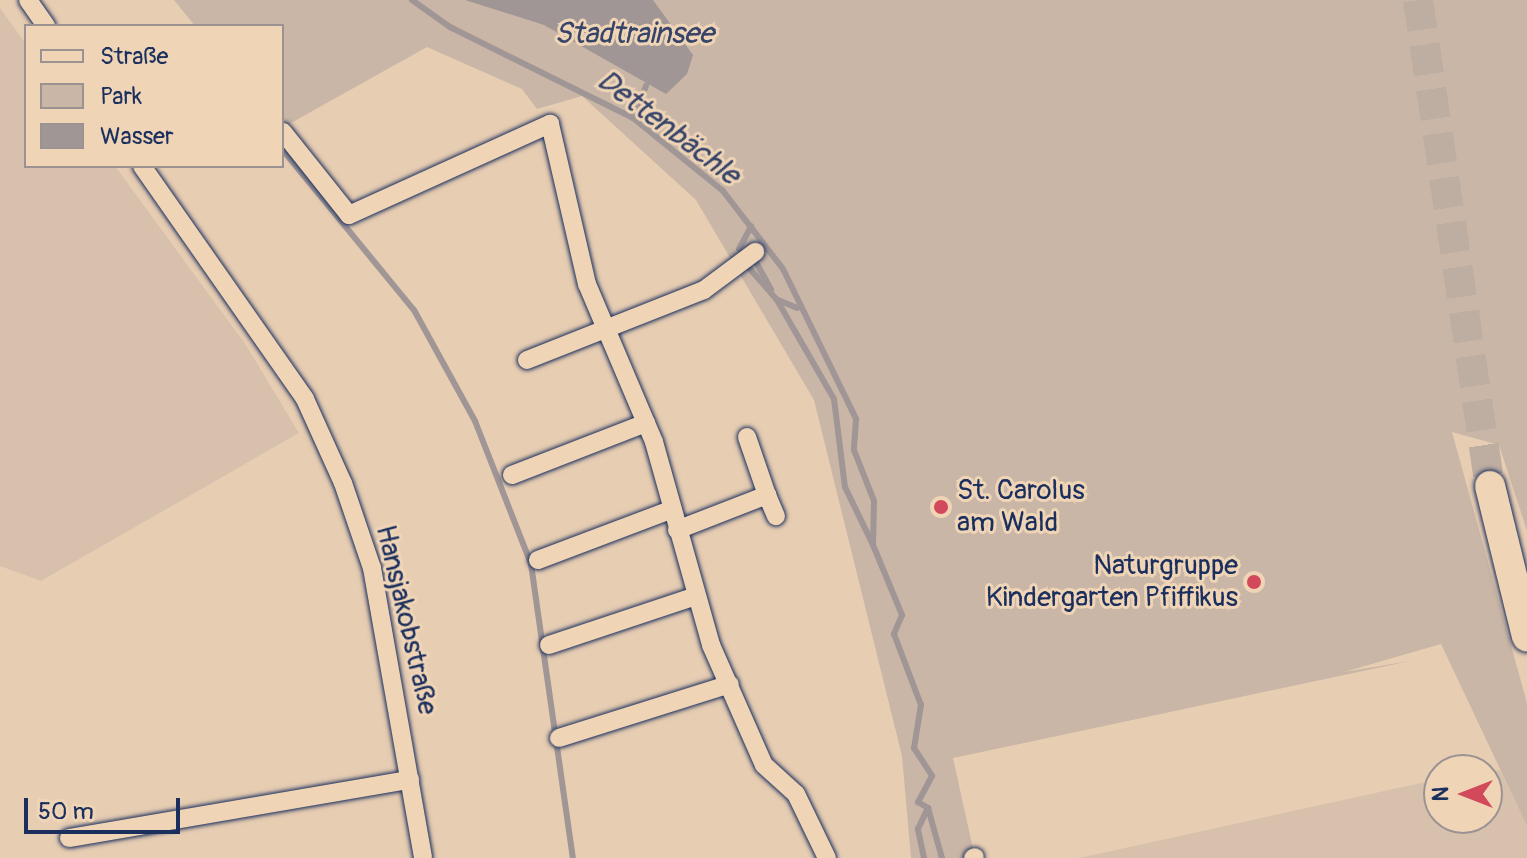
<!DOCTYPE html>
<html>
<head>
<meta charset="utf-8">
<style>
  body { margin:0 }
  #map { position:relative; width:1527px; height:858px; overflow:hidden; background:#e7cdb2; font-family:Pangolin,sans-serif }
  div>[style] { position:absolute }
  .built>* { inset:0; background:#d8c1ac }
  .green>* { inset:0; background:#c9b6a6 }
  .water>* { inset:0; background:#a09696 }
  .stream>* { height:6px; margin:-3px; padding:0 3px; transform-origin:3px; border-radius:3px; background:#a09696 }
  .trunk-tunnel>* { height:30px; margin-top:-15px; transform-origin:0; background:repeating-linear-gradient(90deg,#beada1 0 30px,transparent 0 45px) }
  .roads { filter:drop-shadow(0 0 2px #1b2f5e) drop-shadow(0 0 2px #1b2f5e) }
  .minor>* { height:18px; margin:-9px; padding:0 9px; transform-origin:9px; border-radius:9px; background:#efd4b6 }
  .trunk>* { height:30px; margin:-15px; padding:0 15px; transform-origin:15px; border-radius:15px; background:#efd4b6 }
  .dots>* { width:22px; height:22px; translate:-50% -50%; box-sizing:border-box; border:4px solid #efd4b6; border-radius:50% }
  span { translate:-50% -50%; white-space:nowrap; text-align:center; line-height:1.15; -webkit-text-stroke:6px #efd4b6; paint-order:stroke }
  .poi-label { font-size:28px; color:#1b2f5e }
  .left { translate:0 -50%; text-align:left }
  .right { translate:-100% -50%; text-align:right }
  .street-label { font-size:28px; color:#1b2f5e }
  .water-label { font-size:30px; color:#364469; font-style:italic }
  .legend { position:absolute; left:24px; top:24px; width:260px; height:144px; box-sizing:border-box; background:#efd4b6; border:2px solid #9a9293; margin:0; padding:10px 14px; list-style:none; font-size:24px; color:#1b2f5e }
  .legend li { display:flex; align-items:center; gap:16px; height:40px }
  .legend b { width:40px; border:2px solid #9a9293 }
  .north { position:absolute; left:1423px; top:754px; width:80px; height:80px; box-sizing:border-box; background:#efd4b6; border:2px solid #9a9293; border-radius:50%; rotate:270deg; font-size:22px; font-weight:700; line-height:32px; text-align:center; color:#1b2f5e }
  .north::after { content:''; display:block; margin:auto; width:28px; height:36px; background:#d1495b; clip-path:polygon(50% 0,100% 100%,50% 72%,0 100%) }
  .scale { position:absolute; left:24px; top:798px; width:156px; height:36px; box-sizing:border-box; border:4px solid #1b2f5e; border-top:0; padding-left:10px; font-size:24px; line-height:28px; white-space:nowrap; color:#1b2f5e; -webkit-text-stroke:6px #efd4b6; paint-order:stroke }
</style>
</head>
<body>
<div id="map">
  <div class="built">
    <i style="clip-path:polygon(0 8px,26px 44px,26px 166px,115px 166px,246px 345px,299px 433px,41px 581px,0 566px)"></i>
    <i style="clip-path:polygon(1500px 770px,1527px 826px,1527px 858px,1079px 858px,1439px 779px,1439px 818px,1487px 818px,1487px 772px)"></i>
  </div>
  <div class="green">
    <i style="clip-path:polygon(174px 0,1527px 0,1527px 531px,1499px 445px,1452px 432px,1527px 703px,1527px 826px,1441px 644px,1344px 672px,1410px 661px,953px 758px,975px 858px,911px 858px,902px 756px,814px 400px,696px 200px,582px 96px,537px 109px,522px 89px,427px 47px,282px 128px,282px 26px,195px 26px)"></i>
  </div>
  <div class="water">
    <i style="clip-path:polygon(465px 0,653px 0,693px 55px,687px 74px,666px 94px,544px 25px)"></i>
  </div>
  <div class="stream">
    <i style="left:412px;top:0;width:47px;rotate:35.4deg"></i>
    <i style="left:450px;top:27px;width:204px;rotate:26.4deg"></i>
    <i style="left:633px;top:118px;width:116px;rotate:39deg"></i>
    <i style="left:723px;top:191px;width:98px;rotate:52.4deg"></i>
    <i style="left:783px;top:269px;width:167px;rotate:64deg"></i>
    <i style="left:856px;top:419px;width:31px;rotate:94deg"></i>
    <i style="left:854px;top:450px;width:55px;rotate:68.6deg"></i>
    <i style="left:874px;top:501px;width:44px;rotate:91.3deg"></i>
    <i style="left:873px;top:545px;width:76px;rotate:67.5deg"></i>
    <i style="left:902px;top:615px;width:21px;rotate:113deg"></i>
    <i style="left:894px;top:634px;width:76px;rotate:69.2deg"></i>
    <i style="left:921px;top:705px;width:44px;rotate:99.2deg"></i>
    <i style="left:914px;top:748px;width:33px;rotate:57deg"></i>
    <i style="left:932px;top:776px;width:30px;rotate:118deg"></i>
    <i style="left:918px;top:802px;width:12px;rotate:31deg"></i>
    <i style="left:928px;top:808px;width:52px;rotate:74.4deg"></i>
    <i style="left:633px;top:118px;width:35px;rotate:-68deg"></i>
    <i style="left:282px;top:149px;width:208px;rotate:50.7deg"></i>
    <i style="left:414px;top:310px;width:127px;rotate:61.2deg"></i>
    <i style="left:475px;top:421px;width:154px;rotate:68.6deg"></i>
    <i style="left:531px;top:564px;width:297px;rotate:81.9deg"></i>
    <i style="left:739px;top:249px;width:26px;rotate:-62deg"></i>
    <i style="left:757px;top:264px;width:29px;rotate:61deg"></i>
    <i style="left:750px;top:269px;width:41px;rotate:48.9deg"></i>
    <i style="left:777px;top:300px;width:114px;rotate:60.1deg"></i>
    <i style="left:834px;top:399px;width:89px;rotate:82.9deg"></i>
    <i style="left:845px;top:487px;width:64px;rotate:64.2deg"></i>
    <i style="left:776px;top:299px;width:23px;rotate:23deg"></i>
    <i style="left:924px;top:858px;width:30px;rotate:-102deg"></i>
    <i style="left:918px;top:829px;width:23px;rotate:-65deg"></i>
  </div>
  <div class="trunk-tunnel">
    <i style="left:1418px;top:0;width:491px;rotate:81.6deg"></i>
  </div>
  <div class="roads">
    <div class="minor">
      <i style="left:28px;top:0;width:32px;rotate:55deg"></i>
      <i style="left:283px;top:132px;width:106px;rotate:51.5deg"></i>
      <i style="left:349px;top:215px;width:221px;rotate:-24.4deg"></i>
      <i style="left:550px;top:124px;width:164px;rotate:77deg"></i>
      <i style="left:587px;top:284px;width:172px;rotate:67deg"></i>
      <i style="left:654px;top:442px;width:211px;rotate:74.3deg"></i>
      <i style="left:711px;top:645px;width:131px;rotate:66.2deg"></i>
      <i style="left:764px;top:765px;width:43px;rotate:42.2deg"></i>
      <i style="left:796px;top:794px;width:71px;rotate:64.2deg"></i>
      <i style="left:142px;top:166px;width:284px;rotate:55deg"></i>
      <i style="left:305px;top:399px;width:92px;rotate:65.7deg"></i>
      <i style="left:343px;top:483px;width:90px;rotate:71.2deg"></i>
      <i style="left:372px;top:568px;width:294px;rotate:80deg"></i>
      <i style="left:527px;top:360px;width:190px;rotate:-21.6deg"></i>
      <i style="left:704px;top:290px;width:64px;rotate:-36.7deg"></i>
      <i style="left:747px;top:437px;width:61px;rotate:71deg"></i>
      <i style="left:512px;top:475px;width:144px;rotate:-21.2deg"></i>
      <i style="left:677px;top:530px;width:97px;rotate:-21.3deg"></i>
      <i style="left:767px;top:495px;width:23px;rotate:67deg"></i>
      <i style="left:538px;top:560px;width:144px;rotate:-20.7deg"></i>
      <i style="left:549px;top:645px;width:155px;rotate:-18.4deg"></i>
      <i style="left:559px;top:738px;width:179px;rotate:-17.5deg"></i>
      <i style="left:69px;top:838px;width:346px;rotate:-9.7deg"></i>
      <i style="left:973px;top:858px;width:2px;rotate:-27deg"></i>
    </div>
    <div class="trunk">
      <i style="left:1490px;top:486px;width:155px;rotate:76.2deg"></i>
    </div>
  </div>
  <div class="dots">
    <i style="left:941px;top:507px;background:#d1495b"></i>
    <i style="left:1254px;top:582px;background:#d1495b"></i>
  </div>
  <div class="poi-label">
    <span class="left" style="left:957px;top:507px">St. Carolus<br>am Wald</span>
    <span class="right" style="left:1238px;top:582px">Naturgruppe<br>Kindergarten Pfiffikus</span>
  </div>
  <div class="street-label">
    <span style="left:406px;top:620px;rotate:77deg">Hansjakobstraße</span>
  </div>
  <div class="water-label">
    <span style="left:634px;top:34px">Stadtrainsee</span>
    <span style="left:668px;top:128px;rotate:37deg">Dettenbächle</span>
  </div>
  <ul class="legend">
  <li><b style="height:10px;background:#efd4b6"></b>Straße</li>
  <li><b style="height:22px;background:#c9b6a6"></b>Park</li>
  <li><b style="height:22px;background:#a09696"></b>Wasser</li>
  </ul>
  <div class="north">N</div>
  <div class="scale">50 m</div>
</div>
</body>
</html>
